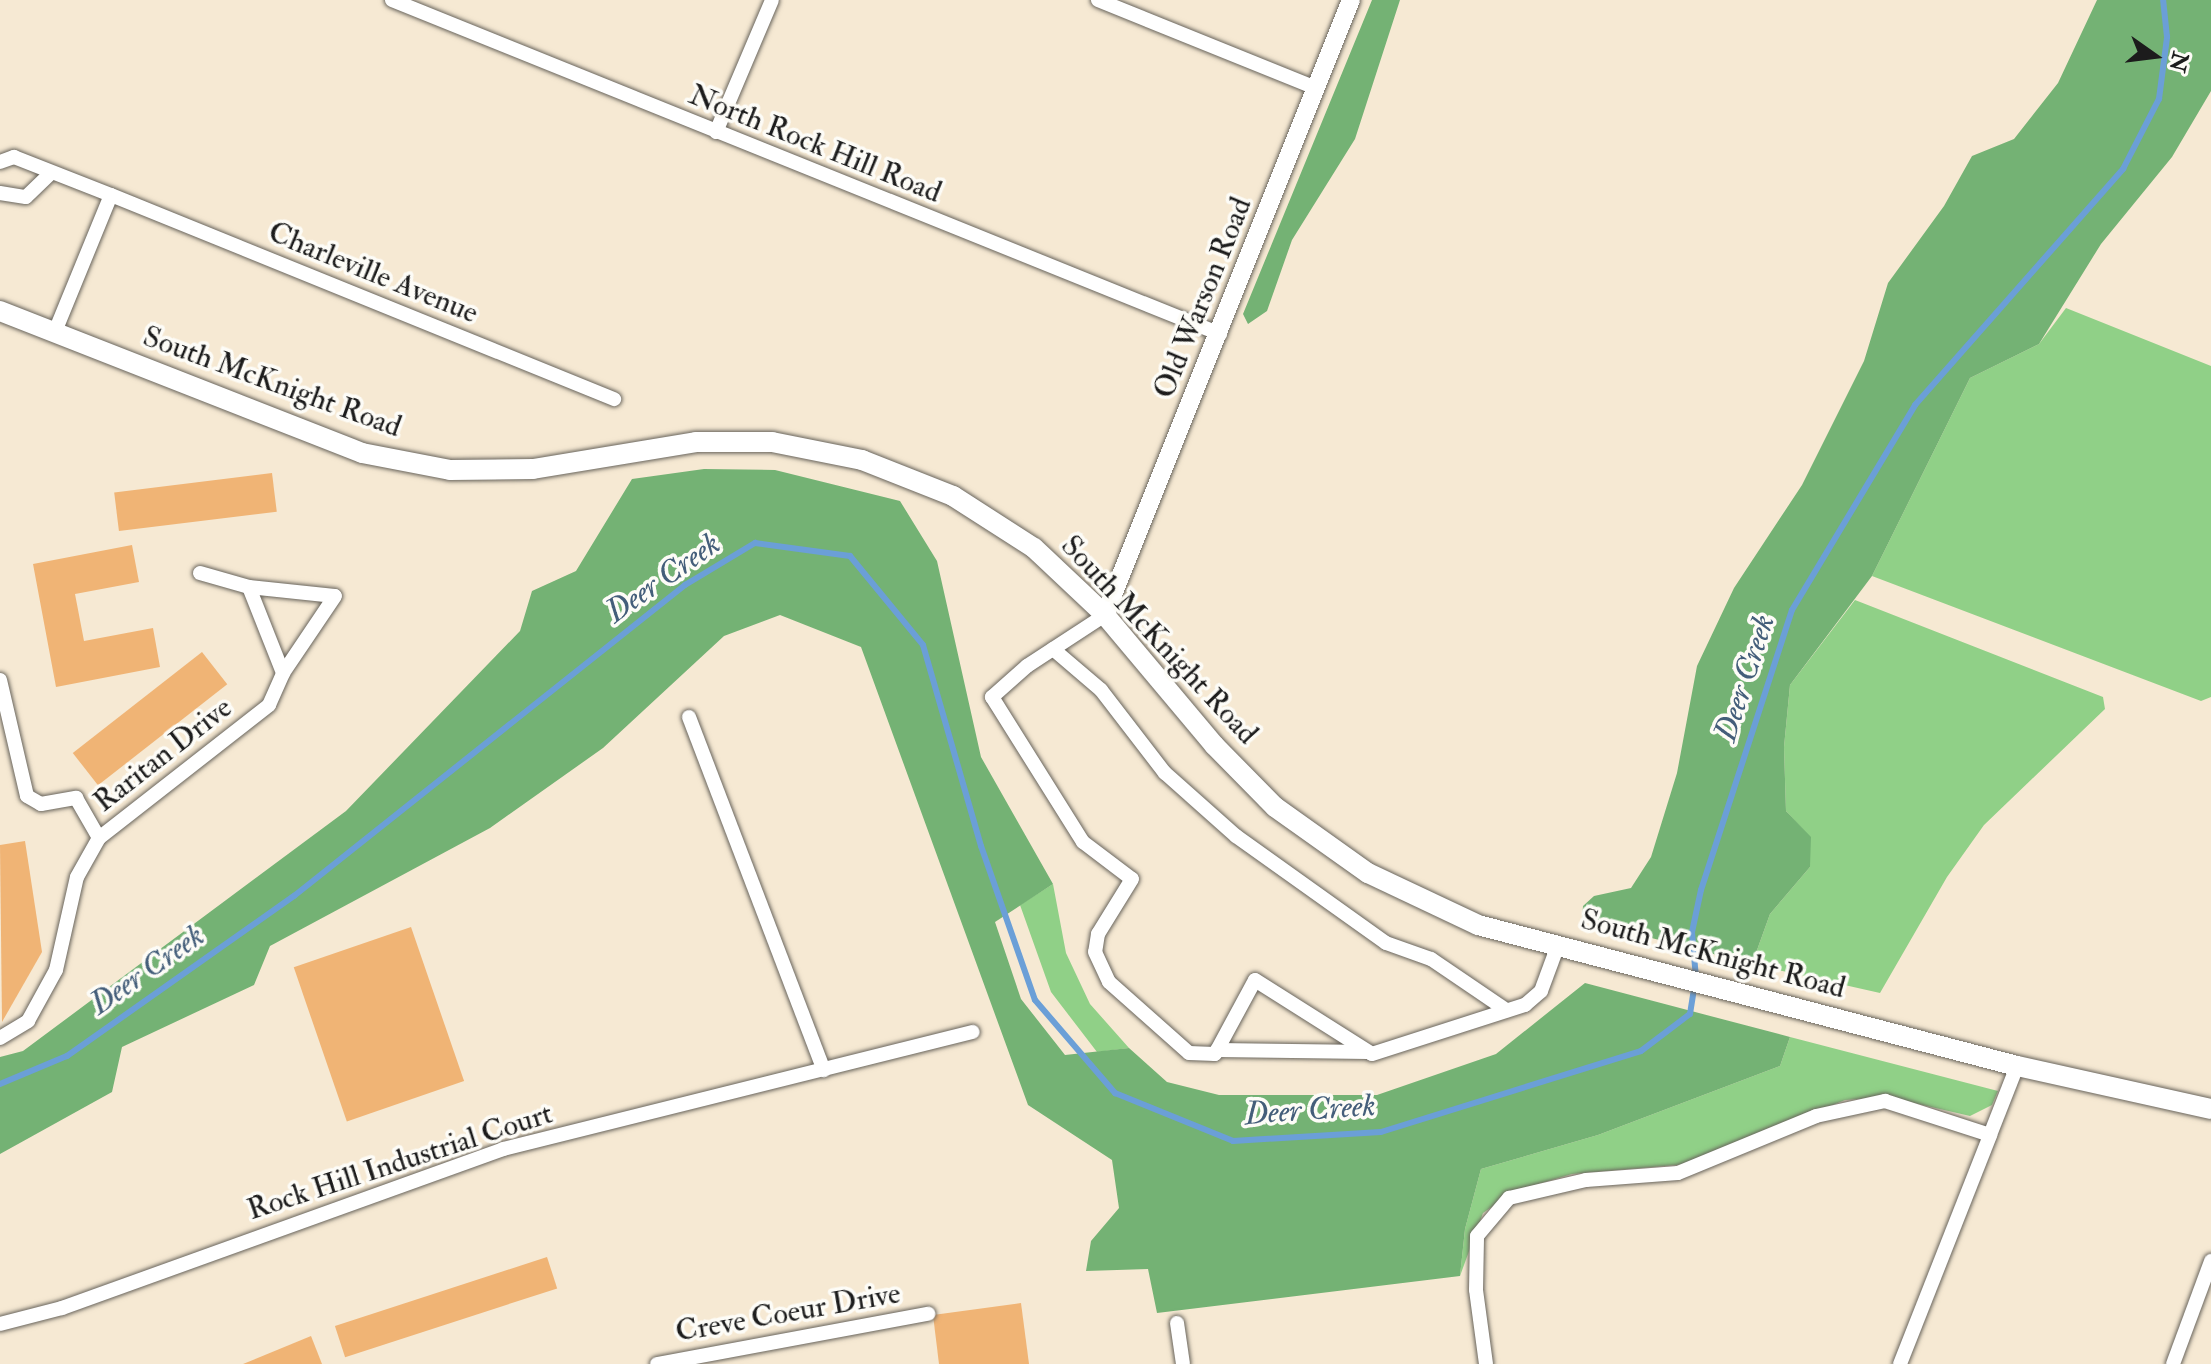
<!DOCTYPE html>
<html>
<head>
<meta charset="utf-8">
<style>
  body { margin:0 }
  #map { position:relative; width:2211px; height:1364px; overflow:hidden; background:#f6e9d3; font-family:"IM FELL Double Pica",serif }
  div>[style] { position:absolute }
  .green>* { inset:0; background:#90d087 }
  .forest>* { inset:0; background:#74b274 }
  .stream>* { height:6px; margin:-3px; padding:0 3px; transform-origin:3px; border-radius:3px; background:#6b9fd7 }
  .building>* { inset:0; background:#f0b475; transform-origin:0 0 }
  .roads { filter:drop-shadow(0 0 2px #68645c) drop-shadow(0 0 2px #68645c) }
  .minor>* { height:14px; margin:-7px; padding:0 7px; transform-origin:7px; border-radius:7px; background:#fff }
  .tertiary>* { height:18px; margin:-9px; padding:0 9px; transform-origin:9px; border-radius:9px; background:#fff }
  .secondary>* { height:20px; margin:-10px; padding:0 10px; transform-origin:10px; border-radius:10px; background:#fff }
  span { translate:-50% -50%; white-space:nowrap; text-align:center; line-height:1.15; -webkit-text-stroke:7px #fdfcf7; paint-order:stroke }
  .street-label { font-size:30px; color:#1c1c1c }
  .water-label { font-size:32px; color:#445e7a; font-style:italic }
  .north { position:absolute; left:2115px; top:16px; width:80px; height:80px; -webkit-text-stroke:6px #fdfcf7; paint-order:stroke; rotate:104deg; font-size:22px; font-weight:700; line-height:32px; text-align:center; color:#1c1c1c }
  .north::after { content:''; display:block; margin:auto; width:28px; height:36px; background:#1c1c1c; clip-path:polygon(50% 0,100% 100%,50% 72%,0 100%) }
</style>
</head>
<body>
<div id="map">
  <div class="green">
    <i style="clip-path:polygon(2066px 308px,2211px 366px,2211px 697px,2201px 701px,1872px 576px,1970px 378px,2039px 344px)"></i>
    <i style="clip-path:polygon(1855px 600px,2103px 697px,2105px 709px,1984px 825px,1947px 877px,1880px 993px,1752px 964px,1770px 914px,1810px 867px,1810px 837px,1786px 811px,1784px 747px,1790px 685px)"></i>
    <i style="clip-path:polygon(1053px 884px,1066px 953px,1090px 1004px,1129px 1048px,1097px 1052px,1051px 992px,1020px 905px)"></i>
    <i style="clip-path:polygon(1790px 1037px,1998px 1091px,1992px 1105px,1970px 1116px,1888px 1097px,1845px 1100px,1687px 1164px,1572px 1174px,1515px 1191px,1483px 1213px,1460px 1276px,1465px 1229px,1481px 1169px,1598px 1135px,1780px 1066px)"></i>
  </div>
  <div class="forest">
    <i style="clip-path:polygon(1372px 0,1400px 0,1355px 139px,1292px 240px,1267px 311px,1248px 324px,1243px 314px)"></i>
    <i style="clip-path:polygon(2097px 0,2211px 0,2211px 91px,2172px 157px,2101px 244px,2039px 344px,1970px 378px,1872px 576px,1790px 685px,1784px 747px,1786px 811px,1811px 837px,1810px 867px,1770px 914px,1752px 964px,1582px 920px,1583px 906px,1594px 896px,1631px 888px,1651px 857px,1677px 773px,1697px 666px,1734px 588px,1802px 485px,1864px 361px,1888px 283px,1944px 206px,1972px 156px,2014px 139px,2058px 83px)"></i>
    <i style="clip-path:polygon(704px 469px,775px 470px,900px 501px,937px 561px,981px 757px,1053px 884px,995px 922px,1021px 999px,1065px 1055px,1129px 1048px,1167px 1082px,1219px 1095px,1377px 1095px,1496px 1054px,1585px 983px,1790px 1037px,1780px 1066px,1598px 1135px,1481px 1169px,1465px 1229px,1460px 1276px,1157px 1313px,1148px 1269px,1086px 1271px,1091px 1241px,1119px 1208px,1112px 1160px,1028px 1105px,861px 647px,780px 615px,724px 636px,603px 748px,490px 828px,270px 946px,254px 985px,122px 1047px,112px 1092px,0 1154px,0 1057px,23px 1051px,346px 811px,520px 631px,532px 591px,576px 571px,632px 479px)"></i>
  </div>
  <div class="stream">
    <i style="left:0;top:1084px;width:73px;rotate:-22.7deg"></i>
    <i style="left:67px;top:1056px;width:278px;rotate:-35.2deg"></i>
    <i style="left:294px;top:896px;width:500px;rotate:-38.5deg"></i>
    <i style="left:685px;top:585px;width:82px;rotate:-31deg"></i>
    <i style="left:755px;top:543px;width:96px;rotate:7.8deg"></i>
    <i style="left:850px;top:556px;width:115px;rotate:50.6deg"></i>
    <i style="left:923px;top:645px;width:209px;rotate:73.9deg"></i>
    <i style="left:981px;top:846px;width:163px;rotate:70.7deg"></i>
    <i style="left:1035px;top:1000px;width:123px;rotate:49.3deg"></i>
    <i style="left:1115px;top:1093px;width:127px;rotate:22.1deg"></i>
    <i style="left:1233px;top:1141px;width:148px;rotate:-3.5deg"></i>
    <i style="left:1381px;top:1132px;width:272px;rotate:-17.3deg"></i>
    <i style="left:1641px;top:1051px;width:61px;rotate:-37.1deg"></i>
    <i style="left:1690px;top:1014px;width:36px;rotate:-81deg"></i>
    <i style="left:1696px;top:978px;width:46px;rotate:-95deg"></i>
    <i style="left:1692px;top:932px;width:43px;rotate:-77.9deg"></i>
    <i style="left:1701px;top:890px;width:294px;rotate:-72deg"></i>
    <i style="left:1792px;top:610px;width:239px;rotate:-59deg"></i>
    <i style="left:1915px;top:405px;width:315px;rotate:-48.6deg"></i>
    <i style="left:2123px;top:169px;width:79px;rotate:-62.8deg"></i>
    <i style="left:2159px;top:99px;width:63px;rotate:-82.6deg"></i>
    <i style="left:2167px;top:37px;width:37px;rotate:-96deg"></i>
  </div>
  <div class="building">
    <i style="left:272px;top:473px;width:39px;height:159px;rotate:83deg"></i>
    <i style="clip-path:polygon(132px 545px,139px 582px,75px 594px,84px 641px,153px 628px,160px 667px,56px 687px,33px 564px)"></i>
    <i style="left:202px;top:652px;width:41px;height:164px;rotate:52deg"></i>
    <i style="clip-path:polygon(25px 841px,42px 952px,2px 1022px,0 845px)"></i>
    <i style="left:411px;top:927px;width:163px;height:124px;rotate:71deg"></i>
    <i style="left:547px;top:1257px;width:33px;height:223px;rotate:72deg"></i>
    <i style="clip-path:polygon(1021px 1303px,1029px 1364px,939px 1364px,933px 1315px)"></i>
    <i style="clip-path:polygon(311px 1336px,322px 1364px,243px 1364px)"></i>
  </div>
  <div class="roads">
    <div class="minor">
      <i style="left:392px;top:0;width:893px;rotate:21.97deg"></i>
      <i style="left:1098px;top:0;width:235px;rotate:22deg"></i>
      <i style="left:716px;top:132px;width:143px;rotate:-67deg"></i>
      <i style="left:0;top:162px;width:15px;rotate:-20deg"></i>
      <i style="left:14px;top:157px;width:104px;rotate:21.4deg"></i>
      <i style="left:0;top:193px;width:26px;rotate:9deg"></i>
      <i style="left:26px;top:197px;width:35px;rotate:-44deg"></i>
      <i style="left:54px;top:334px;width:150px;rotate:-67.7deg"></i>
      <i style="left:111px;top:195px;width:543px;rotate:22.08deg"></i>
      <i style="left:200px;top:573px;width:51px;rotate:15.9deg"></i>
      <i style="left:249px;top:587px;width:86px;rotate:6deg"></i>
      <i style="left:335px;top:596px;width:93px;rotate:124deg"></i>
      <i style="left:1105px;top:615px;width:93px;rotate:146.8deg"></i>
      <i style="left:1027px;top:666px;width:47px;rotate:138.5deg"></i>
      <i style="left:992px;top:697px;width:171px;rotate:57.9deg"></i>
      <i style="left:1083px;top:842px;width:61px;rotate:37.1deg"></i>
      <i style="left:1132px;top:879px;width:65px;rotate:121.7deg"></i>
      <i style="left:1098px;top:934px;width:18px;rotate:99deg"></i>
      <i style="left:1095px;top:952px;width:33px;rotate:65deg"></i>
      <i style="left:1109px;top:982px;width:107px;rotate:41.6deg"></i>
      <i style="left:1189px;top:1053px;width:26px;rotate:2deg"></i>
      <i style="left:1215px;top:1054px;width:84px;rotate:-61.6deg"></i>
      <i style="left:1255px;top:980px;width:138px;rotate:32.3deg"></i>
      <i style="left:1372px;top:1054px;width:161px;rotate:-17.8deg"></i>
      <i style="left:1525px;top:1005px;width:21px;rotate:-41deg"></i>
      <i style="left:1541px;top:991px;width:49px;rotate:-69.7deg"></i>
      <i style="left:1053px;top:649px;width:63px;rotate:40.5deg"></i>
      <i style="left:1101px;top:690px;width:105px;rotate:52.4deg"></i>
      <i style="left:1165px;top:773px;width:95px;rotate:41.6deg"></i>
      <i style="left:1236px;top:836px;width:184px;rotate:35.5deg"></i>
      <i style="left:1386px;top:943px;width:48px;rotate:19.6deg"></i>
      <i style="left:1431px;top:959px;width:91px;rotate:34.2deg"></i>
      <i style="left:0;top:680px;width:119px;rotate:76.9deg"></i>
      <i style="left:27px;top:796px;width:16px;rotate:30deg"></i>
      <i style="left:41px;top:804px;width:36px;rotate:-10deg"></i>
      <i style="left:76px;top:798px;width:46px;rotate:60.1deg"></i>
      <i style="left:689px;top:717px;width:378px;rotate:69.1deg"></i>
      <i style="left:0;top:1038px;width:33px;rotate:-31deg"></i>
      <i style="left:28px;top:1021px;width:58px;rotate:-61.2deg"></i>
      <i style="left:56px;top:970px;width:95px;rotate:-77.3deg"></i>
      <i style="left:77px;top:877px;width:45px;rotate:-60.6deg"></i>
      <i style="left:99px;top:838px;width:216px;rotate:-38deg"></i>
      <i style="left:269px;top:705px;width:35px;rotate:-66deg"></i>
      <i style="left:283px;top:673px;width:92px;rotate:-111.6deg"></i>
      <i style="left:1217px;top:1050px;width:151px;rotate:0.8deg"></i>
      <i style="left:1177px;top:1323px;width:41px;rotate:81.7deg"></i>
      <i style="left:0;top:1324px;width:64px;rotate:-14.5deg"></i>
      <i style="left:62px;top:1308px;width:469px;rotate:-19.8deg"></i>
      <i style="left:503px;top:1149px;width:484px;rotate:-14deg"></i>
      <i style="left:657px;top:1364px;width:276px;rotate:-10.5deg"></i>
      <i style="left:1486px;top:1364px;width:75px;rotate:-97.7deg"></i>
      <i style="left:1476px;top:1290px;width:54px;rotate:-88.9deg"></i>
      <i style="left:1477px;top:1236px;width:50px;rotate:-49.9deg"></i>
      <i style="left:1509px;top:1198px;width:79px;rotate:-13.2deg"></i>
      <i style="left:1586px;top:1180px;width:92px;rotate:-4.4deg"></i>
      <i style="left:1678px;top:1173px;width:149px;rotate:-22.4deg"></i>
      <i style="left:1816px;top:1116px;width:71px;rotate:-12.3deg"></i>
      <i style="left:1885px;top:1101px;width:110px;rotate:17.9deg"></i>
      <i style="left:1990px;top:1135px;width:74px;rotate:-68.6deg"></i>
      <i style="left:1900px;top:1364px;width:246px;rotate:-68.5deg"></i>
      <i style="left:2173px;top:1364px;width:110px;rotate:-69.7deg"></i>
    </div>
    <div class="tertiary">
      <i style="left:1105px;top:615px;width:662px;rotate:-68.2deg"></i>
    </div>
    <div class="secondary">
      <i style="left:0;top:311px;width:389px;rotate:21.4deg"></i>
      <i style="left:362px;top:453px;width:90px;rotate:10.9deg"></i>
      <i style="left:450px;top:470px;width:83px;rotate:-0.7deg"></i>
      <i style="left:533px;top:469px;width:165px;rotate:-9.4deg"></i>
      <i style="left:696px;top:442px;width:76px"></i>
      <i style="left:772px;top:442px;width:92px;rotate:11.3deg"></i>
      <i style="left:862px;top:460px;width:98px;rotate:21.6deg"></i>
      <i style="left:953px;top:496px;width:96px;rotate:32.7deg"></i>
      <i style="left:1034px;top:548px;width:98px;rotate:43.3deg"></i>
      <i style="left:1105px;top:615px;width:170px;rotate:50deg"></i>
      <i style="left:1214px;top:745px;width:87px;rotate:45.5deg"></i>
      <i style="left:1275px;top:807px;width:114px;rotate:35.4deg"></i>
      <i style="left:1368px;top:873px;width:122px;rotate:25.3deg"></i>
      <i style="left:1478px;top:925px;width:557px;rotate:14.66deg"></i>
      <i style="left:2017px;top:1066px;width:199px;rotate:12.5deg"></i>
    </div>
  </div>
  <div class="street-label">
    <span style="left:815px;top:144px;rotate:22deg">North Rock Hill Road</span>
    <span style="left:373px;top:273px;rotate:22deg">Charleville Avenue</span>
    <span style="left:1203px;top:298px;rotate:-68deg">Old Warson Road</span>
    <span style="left:272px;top:382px;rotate:20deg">South McKnight Road</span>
    <span style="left:1159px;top:640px;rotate:47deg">South McKnight Road</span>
    <span style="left:163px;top:755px;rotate:-38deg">Raritan Drive</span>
    <span style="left:1713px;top:954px;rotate:15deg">South McKnight Road</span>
    <span style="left:400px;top:1162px;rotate:-18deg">Rock Hill Industrial Court</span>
    <span style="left:788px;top:1313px;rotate:-10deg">Creve Coeur Drive</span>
  </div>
  <div class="water-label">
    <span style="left:663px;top:578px;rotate:-35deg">Deer Creek</span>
    <span style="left:1745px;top:678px;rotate:-72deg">Deer Creek</span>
    <span style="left:147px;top:970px;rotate:-35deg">Deer Creek</span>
    <span style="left:1310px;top:1110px;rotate:-4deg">Deer Creek</span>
  </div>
  <div class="north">N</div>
</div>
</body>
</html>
